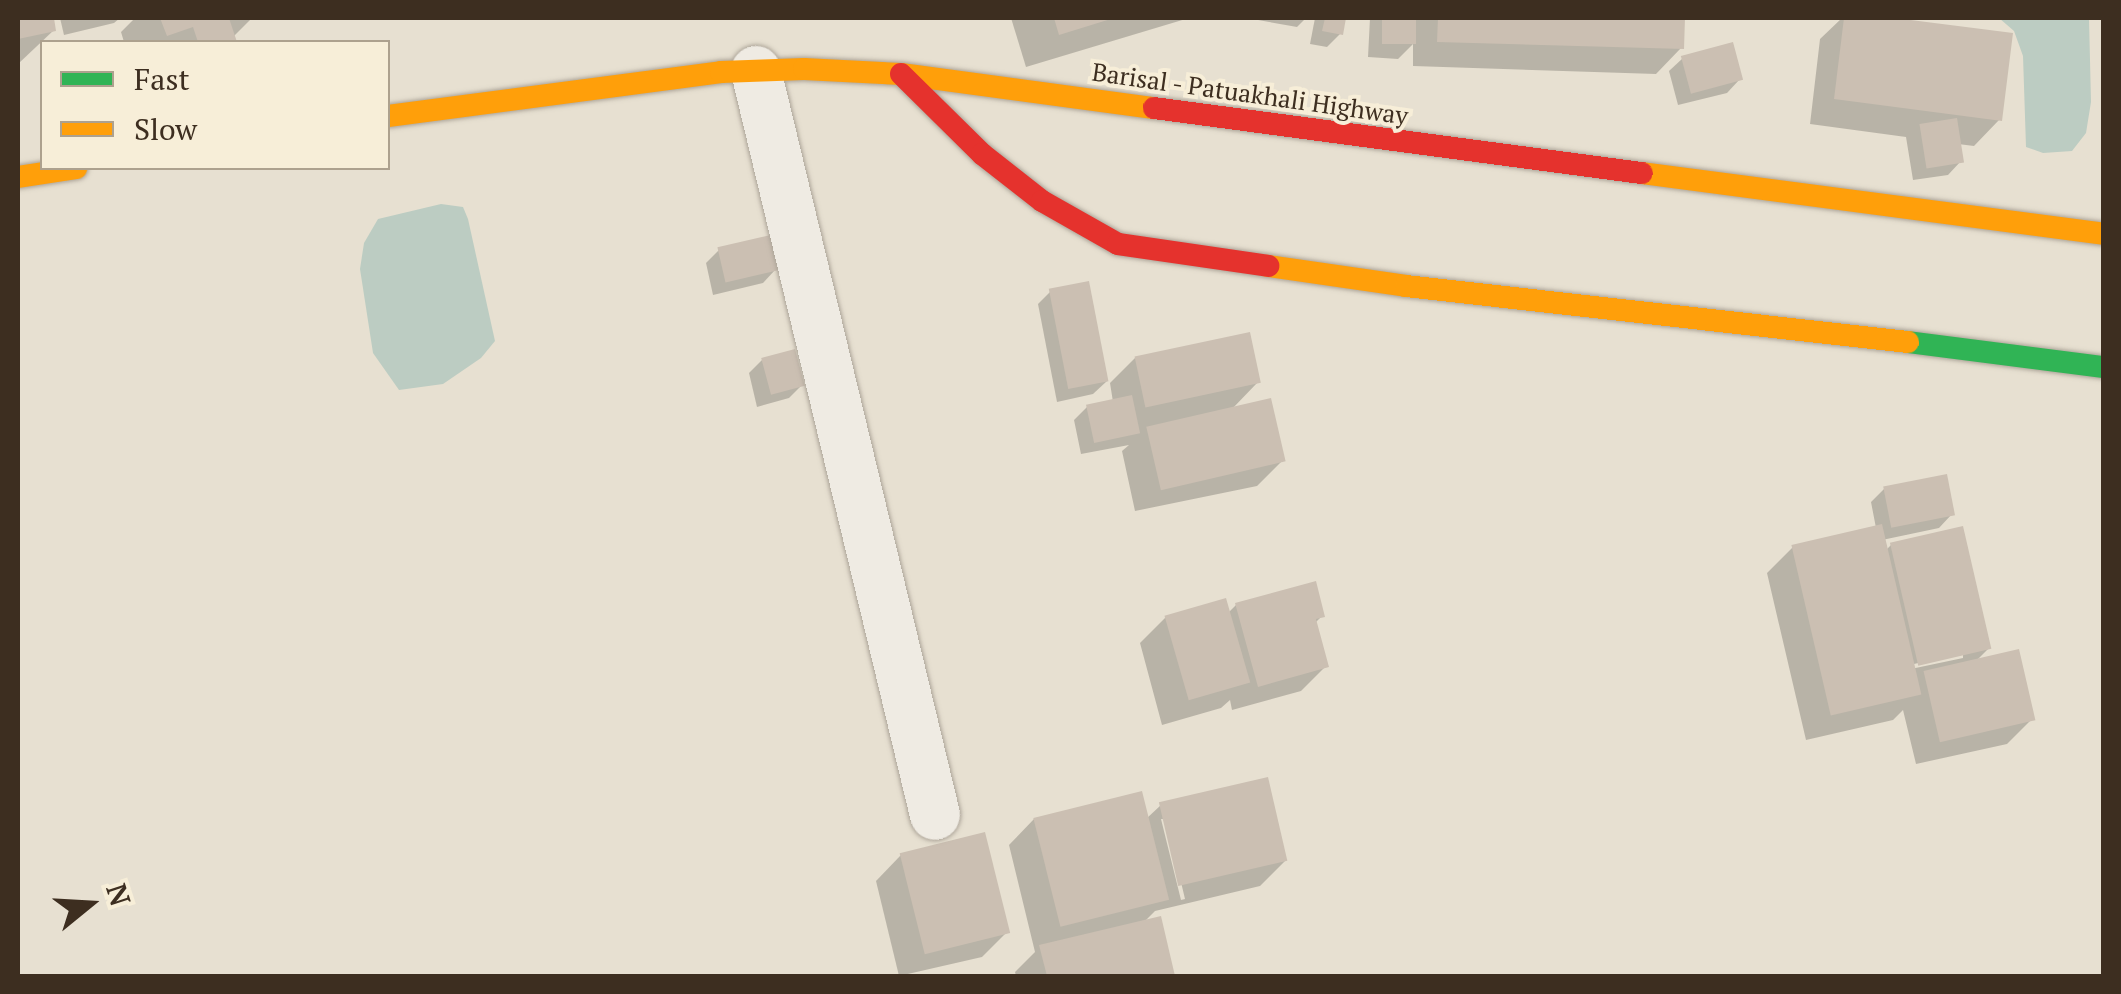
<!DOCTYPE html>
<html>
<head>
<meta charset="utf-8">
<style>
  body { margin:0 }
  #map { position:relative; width:2121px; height:994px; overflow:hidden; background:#e7e0d1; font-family:"PT Serif",serif }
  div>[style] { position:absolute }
  .water>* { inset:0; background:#bcccc2 }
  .shadow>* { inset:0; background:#0003 }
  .building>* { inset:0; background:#cbbfb2; transform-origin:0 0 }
  .roads { filter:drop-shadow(0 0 2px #ada599) drop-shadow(0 0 2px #ada599) }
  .street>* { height:50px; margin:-25px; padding:0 25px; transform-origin:25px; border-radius:25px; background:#efebe3 }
  .fast>* { height:22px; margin:-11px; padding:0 11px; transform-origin:11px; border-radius:11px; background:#30b455 }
  .slow>* { height:22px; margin:-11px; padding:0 11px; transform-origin:11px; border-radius:11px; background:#ff9f0a }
  .jam>* { height:22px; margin:-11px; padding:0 11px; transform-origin:11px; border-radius:11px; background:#e5322d }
  span { translate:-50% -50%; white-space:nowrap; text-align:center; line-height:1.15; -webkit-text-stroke:8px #f7eed8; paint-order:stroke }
  .street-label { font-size:25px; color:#3d2e20 }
  .frame { position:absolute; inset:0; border:20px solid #3d2e20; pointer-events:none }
  .legend { position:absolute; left:40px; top:40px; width:350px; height:130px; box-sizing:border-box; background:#f7eed8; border:2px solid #ada18e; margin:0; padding:12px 18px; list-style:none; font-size:30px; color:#3d2e20 }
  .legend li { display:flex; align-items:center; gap:20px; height:50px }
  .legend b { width:50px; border:2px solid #ada18e }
  .north { position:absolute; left:40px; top:854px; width:100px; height:100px; -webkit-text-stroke:8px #f7eed8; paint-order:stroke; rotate:72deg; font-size:28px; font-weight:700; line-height:40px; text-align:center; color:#3d2e20 }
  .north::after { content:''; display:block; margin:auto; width:35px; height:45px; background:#3d2e20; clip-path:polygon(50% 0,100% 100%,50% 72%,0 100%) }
</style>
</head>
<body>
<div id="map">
  <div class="water">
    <i style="clip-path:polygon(1999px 18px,2089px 18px,2091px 102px,2086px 133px,2072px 151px,2043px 153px,2026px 147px,2023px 56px,2014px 31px)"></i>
    <i style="clip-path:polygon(441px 204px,463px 207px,468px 219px,495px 341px,481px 358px,443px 384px,399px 390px,373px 353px,360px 269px,364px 243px,378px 219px)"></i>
  </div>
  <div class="shadow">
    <i style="clip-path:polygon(18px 18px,51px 18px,54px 30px,18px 64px)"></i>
    <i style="clip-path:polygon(60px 18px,120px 18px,114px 23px,64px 35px)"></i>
    <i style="clip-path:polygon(135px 18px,252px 18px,233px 37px,234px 42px,124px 42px,121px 32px)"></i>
    <i style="clip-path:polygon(1011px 18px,1189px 18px,1026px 67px)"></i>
    <i style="clip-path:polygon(1247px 18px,1306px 18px,1297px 27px)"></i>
    <i style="clip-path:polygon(1315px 18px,1344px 18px,1340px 34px,1327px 47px,1310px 44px)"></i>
    <i style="clip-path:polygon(1370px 18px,1683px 18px,1681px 48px,1656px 74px,1413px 66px,1413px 44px,1398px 59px,1368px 57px)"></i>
    <i style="clip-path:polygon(1842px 18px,2010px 35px,1999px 120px,1974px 146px,1958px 144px,1961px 161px,1948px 175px,1913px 180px,1906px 137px,1810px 124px,1820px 39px)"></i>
    <i style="clip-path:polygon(1683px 58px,1740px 79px,1727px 93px,1678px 105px,1669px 71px)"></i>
    <i style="clip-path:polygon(719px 250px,776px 269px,763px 283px,713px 295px,706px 263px)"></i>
    <i style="clip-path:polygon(1051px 291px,1107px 381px,1093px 394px,1057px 402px,1038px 304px)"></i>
    <i style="clip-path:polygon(1135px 358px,1258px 382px,1232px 409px,1282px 461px,1257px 486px,1135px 511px,1122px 451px,1129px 445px,1081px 454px,1074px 420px,1087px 407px,1113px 402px,1110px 383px)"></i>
    <i style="clip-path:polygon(762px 360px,802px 385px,789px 398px,757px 407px,749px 373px)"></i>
    <i style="clip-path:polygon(evenodd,1884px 489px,1952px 514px,1939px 528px,1882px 540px,1885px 551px,1891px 545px,1989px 648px,1975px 662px,2032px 719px,2007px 744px,1916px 764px,1903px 710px,1893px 720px,1806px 740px,1767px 573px,1793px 547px,1876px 528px,1871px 502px,1884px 489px,1963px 653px,1963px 658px,1906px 670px,1905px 666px,1963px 653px)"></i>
    <i style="clip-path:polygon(1236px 605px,1322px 616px,1314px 624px,1326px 666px,1301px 691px,1232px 710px,1230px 700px,1221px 708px,1162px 725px,1140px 643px,1165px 618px,1227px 614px)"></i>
    <i style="clip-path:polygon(evenodd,1161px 805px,1285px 861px,1260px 886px,1155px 911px,1144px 922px,1159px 919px,1173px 976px,1016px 976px,1015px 972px,1035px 952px,1009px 845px,1034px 819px,1146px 819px,1161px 805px,1161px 819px,1166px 819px,1185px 899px,1181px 900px,1161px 819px)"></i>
    <i style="clip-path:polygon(901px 855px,1007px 932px,982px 957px,899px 976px,876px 881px)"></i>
  </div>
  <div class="building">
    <i style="clip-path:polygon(18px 18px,54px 18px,56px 31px,18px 39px)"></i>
    <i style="clip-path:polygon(160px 18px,229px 18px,237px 42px,198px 42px,193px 27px,167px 36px)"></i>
    <i style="clip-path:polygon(1054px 18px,1114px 18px,1059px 35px)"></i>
    <i style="clip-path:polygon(1325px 18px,1346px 18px,1343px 35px,1322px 31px)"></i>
    <i style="left:1382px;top:18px;width:34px;height:26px"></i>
    <i style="clip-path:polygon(1438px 18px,1685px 18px,1684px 49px,1437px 42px)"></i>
    <i style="clip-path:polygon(1844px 18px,1895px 18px,2013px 33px,2002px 121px,1834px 99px)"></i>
    <i style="left:1733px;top:42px;width:39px;height:54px;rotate:75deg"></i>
    <i style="left:1957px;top:118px;width:45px;height:38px;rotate:81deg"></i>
    <i style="left:771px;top:235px;width:36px;height:55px;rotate:77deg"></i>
    <i style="left:1089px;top:281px;width:102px;height:41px;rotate:79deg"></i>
    <i style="left:1250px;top:332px;width:52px;height:118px;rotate:78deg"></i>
    <i style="left:795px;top:349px;width:38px;height:35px;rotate:75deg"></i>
    <i style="left:1132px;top:395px;width:39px;height:47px;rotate:78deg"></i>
    <i style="left:1271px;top:398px;width:65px;height:128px;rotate:77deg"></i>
    <i style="left:1947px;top:474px;width:42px;height:65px;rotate:79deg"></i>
    <i style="left:1882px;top:524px;width:175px;height:93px;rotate:77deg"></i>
    <i style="left:1963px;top:526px;width:126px;height:75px;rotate:77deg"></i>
    <i style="clip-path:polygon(1316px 581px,1325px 617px,1316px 619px,1329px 667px,1258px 687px,1235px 603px)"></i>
    <i style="left:1226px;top:598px;width:88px;height:64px;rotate:74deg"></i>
    <i style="left:2019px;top:649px;width:73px;height:98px;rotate:77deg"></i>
    <i style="left:1268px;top:777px;width:86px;height:112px;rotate:77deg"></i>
    <i style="left:1142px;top:791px;width:112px;height:112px;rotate:76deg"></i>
    <i style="left:985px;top:832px;width:104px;height:88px;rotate:76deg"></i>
    <i style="clip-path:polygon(1161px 916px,1175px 976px,1047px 976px,1039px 945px)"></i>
  </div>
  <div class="roads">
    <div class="street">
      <i style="left:756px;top:71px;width:765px;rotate:76.47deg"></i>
    </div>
    <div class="fast">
      <i style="left:1908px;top:342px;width:198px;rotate:7.3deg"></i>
    </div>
    <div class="slow">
      <i style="left:388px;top:116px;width:336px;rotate:-7.5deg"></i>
      <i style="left:721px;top:72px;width:83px;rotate:-2.1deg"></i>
      <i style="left:804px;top:69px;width:97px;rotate:3deg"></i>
      <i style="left:901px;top:74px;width:255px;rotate:7.7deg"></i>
      <i style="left:1642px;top:173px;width:466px;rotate:7.5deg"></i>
      <i style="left:18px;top:177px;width:59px;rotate:-8.8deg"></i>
      <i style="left:1268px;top:266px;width:139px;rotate:8.2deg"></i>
      <i style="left:1406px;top:286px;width:505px;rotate:6.37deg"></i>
    </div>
    <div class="jam">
      <i style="left:901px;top:74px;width:114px;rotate:44.6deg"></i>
      <i style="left:982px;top:154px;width:76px;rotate:38.1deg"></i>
      <i style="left:1042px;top:201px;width:87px;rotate:29.5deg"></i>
      <i style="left:1118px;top:244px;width:152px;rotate:8.3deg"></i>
      <i style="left:1154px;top:108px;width:492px;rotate:7.6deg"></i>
    </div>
  </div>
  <div class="street-label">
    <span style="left:1250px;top:94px;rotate:8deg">Barisal - Patuakhali Highway</span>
  </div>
  <div class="frame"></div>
  <ul class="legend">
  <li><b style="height:12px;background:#30b455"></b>Fast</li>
  <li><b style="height:12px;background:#ff9f0a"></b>Slow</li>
  </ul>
  <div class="north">N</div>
</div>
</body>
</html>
